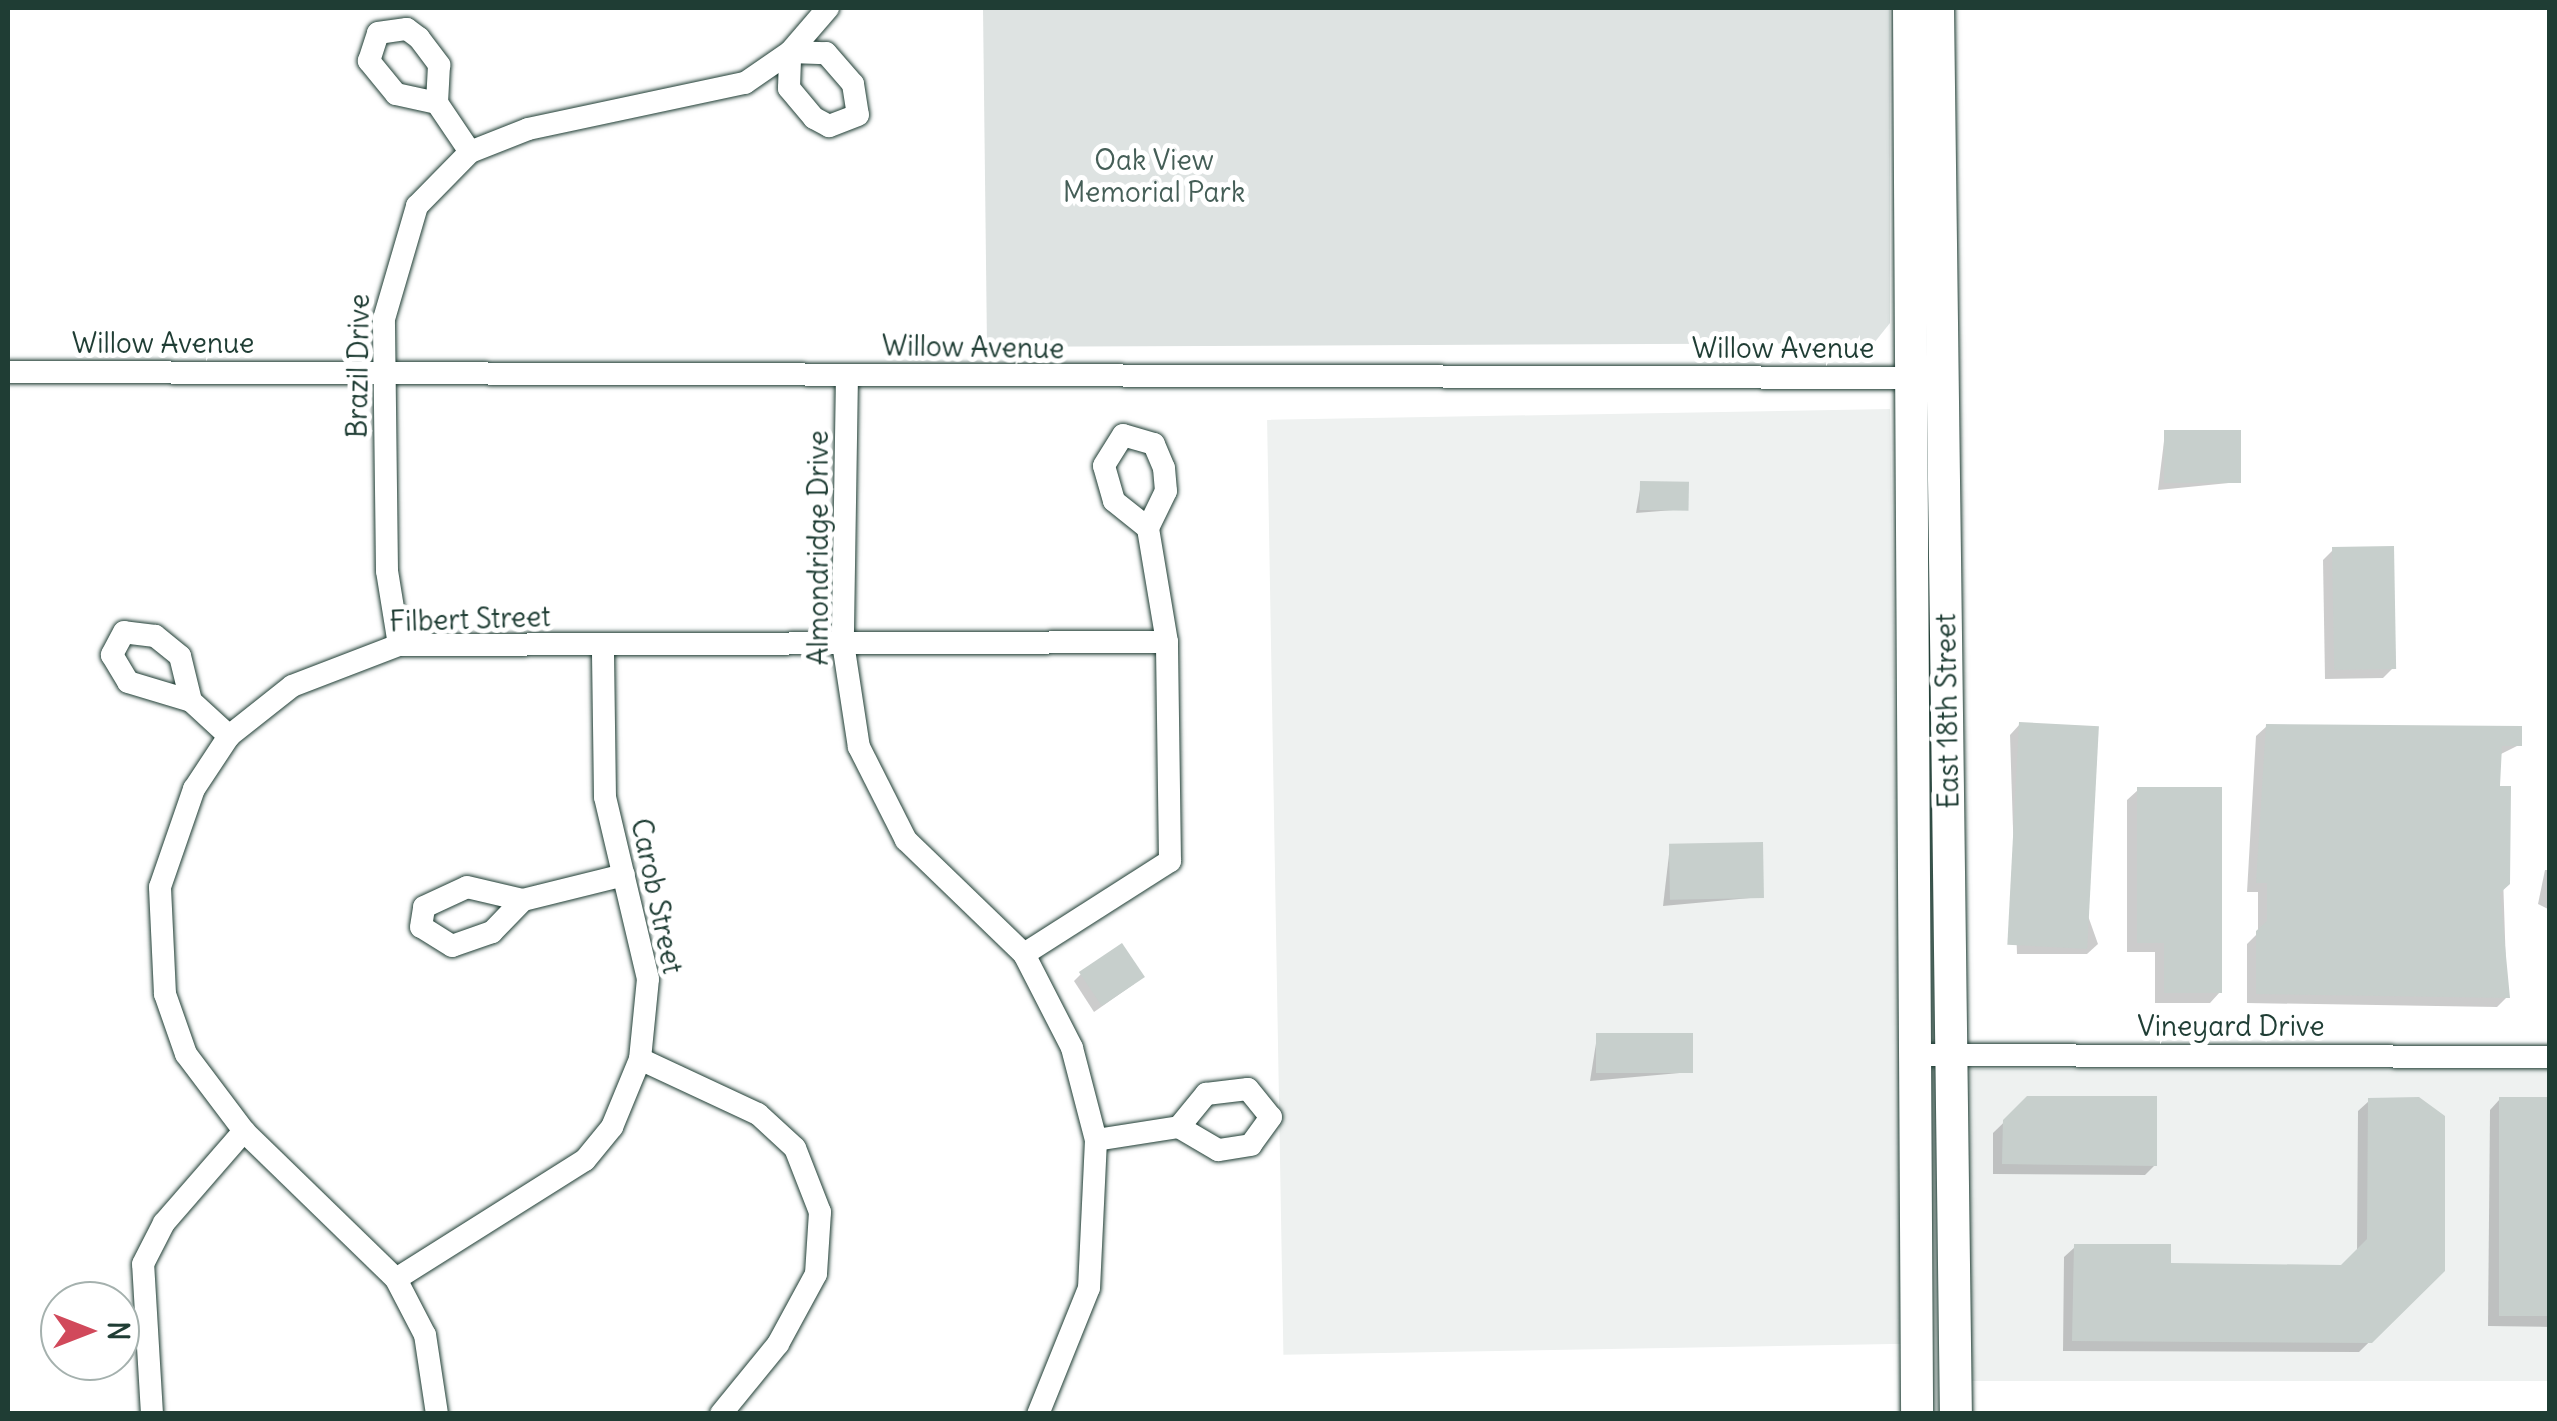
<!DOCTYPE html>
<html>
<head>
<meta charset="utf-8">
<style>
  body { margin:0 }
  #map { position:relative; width:2557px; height:1421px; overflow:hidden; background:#fff; font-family:Delius,sans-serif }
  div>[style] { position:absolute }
  .built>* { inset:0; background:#eef1f0; transform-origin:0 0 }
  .green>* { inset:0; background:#dee3e2 }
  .shadow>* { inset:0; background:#0003 }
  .building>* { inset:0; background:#c7cfcc; transform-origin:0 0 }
  .roads { filter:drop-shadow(0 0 2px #1f3d34) drop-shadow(0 0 2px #1f3d34) }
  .street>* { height:22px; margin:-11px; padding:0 11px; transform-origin:11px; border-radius:11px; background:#fff }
  .secondary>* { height:32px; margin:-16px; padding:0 16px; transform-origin:16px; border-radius:16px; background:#fff }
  span { translate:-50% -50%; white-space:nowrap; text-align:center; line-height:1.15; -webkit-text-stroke:10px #fff; paint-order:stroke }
  .park-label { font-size:28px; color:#455e57 }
  .street-label { font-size:28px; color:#1f3d34 }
  .frame { position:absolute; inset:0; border:10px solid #1f3d34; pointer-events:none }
  .north { position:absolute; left:40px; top:1281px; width:100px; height:100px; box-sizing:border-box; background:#fff; border:2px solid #a5b1ae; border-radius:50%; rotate:90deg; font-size:28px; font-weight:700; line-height:40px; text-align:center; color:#1f3d34 }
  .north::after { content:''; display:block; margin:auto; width:35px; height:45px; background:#d1495b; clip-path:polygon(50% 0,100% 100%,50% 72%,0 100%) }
</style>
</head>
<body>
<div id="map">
  <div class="built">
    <i style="left:1890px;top:409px;width:935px;height:623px;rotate:89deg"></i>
    <i style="left:1960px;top:1069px;width:589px;height:312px"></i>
  </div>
  <div class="green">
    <i style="clip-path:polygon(983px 8px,1890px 8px,1890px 323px,1874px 343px,987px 347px)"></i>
  </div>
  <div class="shadow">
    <i style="clip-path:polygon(2165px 433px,2239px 482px,2158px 490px)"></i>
    <i style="clip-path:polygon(1641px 484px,1686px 509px,1636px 513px)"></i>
    <i style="clip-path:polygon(2334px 549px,2393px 668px,2383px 678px,2325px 679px,2323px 560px)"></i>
    <i style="clip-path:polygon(2020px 724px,2098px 944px,2087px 954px,2017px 954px,2010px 735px)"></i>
    <i style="clip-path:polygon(2267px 726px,2519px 745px,2499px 755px,2507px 997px,2497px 1007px,2247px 1003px,2247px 944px,2258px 933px,2258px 892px,2247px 892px,2256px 736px)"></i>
    <i style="clip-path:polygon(2138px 790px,2220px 992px,2210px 1003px,2155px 1003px,2155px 952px,2127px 952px,2127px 800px)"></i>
    <i style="clip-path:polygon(1670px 846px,1761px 897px,1663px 906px)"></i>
    <i style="clip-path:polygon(2545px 870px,2550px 870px,2550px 910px,2538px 904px)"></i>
    <i style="clip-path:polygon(1081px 974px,1134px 984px,1094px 1012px,1074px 981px)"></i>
    <i style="clip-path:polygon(1597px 1037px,1691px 1072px,1590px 1081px)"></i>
    <i style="clip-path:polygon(2028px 1099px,2155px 1165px,2145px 1175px,1993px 1174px,1993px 1133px)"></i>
    <i style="clip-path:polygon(2500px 1099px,2550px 1100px,2550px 1327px,2488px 1326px,2490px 1110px)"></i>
    <i style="clip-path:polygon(2369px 1101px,2443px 1270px,2359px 1352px,2063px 1351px,2064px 1257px,2075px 1247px,2168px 1265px,2342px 1267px,2357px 1252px,2358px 1111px)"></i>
  </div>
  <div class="building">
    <i style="left:2164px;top:430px;width:77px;height:53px"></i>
    <i style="left:1640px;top:481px;width:49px;height:29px;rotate:1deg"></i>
    <i style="left:2394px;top:546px;width:123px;height:62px;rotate:89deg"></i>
    <i style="left:2019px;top:722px;width:80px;height:223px;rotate:3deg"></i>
    <i style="clip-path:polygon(2266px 724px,2522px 726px,2522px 746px,2502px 746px,2500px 786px,2511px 786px,2510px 884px,2500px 893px,2510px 998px,2256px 994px,2256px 931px,2267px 921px,2267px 883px,2256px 883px)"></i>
    <i style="clip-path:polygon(2137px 787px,2222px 787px,2222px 993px,2164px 993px,2164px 943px,2137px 943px)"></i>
    <i style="left:1763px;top:842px;width:56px;height:94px;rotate:89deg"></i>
    <i style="left:1122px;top:943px;width:41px;height:52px;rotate:56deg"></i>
    <i style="left:1693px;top:1033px;width:40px;height:97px;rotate:90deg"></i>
    <i style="clip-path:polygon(2027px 1096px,2157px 1096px,2157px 1166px,2002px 1164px,2003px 1120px)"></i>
    <i style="clip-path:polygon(2419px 1097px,2445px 1116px,2445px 1271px,2372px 1343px,2072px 1341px,2074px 1244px,2171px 1244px,2171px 1263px,2341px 1265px,2367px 1239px,2368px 1098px)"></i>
    <i style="left:2499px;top:1097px;width:51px;height:219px"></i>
  </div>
  <div class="roads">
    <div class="street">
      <i style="left:790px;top:52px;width:36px;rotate:2deg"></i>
      <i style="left:826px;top:53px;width:41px;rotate:48.9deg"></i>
      <i style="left:853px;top:84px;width:31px;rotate:81deg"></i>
      <i style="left:858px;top:115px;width:31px;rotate:159deg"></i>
      <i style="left:829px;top:126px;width:17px;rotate:-152deg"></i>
      <i style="left:814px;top:118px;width:39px;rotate:-130deg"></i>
      <i style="left:789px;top:88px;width:36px;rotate:-88deg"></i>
      <i style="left:437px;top:103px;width:42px;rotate:-167.6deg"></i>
      <i style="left:396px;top:94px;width:43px;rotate:-129.3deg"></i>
      <i style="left:369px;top:61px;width:29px;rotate:-72deg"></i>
      <i style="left:378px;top:33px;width:29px;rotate:-8deg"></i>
      <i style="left:407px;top:29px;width:15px;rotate:37deg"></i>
      <i style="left:419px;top:38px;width:34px;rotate:53deg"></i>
      <i style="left:439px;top:65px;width:38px;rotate:93deg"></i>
      <i style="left:437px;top:103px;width:59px;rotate:56deg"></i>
      <i style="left:8px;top:372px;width:1916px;rotate:0.18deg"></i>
      <i style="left:847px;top:375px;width:268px;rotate:90.9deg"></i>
      <i style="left:843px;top:643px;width:105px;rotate:81.3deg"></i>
      <i style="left:859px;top:747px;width:104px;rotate:63.2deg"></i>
      <i style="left:906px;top:840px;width:164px;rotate:44deg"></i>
      <i style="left:1024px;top:954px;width:106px;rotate:62.9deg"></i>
      <i style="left:1072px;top:1048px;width:95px;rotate:75.4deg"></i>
      <i style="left:1096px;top:1140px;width:148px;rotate:92.7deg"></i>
      <i style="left:1089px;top:1288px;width:136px;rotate:112deg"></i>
      <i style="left:399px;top:645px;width:75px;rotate:-99.2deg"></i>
      <i style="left:387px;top:571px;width:252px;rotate:-90.7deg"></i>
      <i style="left:384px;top:319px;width:118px;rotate:-73.7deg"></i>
      <i style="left:417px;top:206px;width:76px;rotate:-45.5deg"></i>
      <i style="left:470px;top:152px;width:62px;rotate:-21.6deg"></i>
      <i style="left:528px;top:129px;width:222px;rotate:-12deg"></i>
      <i style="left:745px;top:83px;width:55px;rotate:-34.6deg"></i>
      <i style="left:790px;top:52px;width:58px;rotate:-49.2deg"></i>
      <i style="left:191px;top:701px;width:46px;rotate:-103.7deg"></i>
      <i style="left:180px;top:656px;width:32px;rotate:-141deg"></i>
      <i style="left:155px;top:636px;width:31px;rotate:-173deg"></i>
      <i style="left:124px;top:632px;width:26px;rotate:118deg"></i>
      <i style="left:112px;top:655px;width:31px;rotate:59deg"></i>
      <i style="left:128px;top:682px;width:66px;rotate:16.8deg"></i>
      <i style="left:191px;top:701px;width:52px;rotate:42.6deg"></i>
      <i style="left:523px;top:900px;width:45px;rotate:134.1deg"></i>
      <i style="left:492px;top:932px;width:42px;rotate:160.7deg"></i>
      <i style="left:452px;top:946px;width:36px;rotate:-148deg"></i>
      <i style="left:421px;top:927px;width:20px;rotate:-81deg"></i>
      <i style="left:424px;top:907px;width:47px;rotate:-24.9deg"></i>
      <i style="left:467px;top:887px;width:57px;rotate:13.1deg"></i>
      <i style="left:523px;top:900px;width:104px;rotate:-13.9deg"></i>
      <i style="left:1024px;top:954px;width:173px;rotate:-32.5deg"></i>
      <i style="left:1170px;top:861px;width:219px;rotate:-90.8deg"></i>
      <i style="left:1167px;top:642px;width:116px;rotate:-99.5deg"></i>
      <i style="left:1148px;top:528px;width:41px;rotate:-64.1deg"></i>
      <i style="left:1166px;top:491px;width:23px;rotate:-95deg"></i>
      <i style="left:1164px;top:468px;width:26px;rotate:-113deg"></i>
      <i style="left:1154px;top:444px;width:32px;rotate:-164deg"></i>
      <i style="left:1123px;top:435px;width:36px;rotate:122deg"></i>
      <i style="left:1104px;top:466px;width:36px;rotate:74deg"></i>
      <i style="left:1114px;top:501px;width:43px;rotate:38.5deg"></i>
      <i style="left:1913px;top:1055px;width:637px;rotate:0.18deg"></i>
      <i style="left:640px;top:1059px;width:130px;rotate:25deg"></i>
      <i style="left:758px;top:1114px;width:50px;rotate:42.6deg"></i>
      <i style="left:795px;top:1148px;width:69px;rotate:68.7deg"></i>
      <i style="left:820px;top:1212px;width:62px;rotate:93.7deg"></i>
      <i style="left:816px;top:1274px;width:80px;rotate:118.5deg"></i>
      <i style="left:778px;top:1344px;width:90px;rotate:129.2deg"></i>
      <i style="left:1248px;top:1089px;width:36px;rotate:51deg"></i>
      <i style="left:1271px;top:1117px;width:34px;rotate:126deg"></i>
      <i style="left:1251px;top:1145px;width:33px;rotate:171deg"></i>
      <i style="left:1218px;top:1150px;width:45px;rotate:-149.5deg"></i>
      <i style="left:1179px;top:1127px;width:43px;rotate:-50.7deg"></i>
      <i style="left:1206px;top:1094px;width:42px;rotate:-6.8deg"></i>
      <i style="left:1096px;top:1140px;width:84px;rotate:-8.9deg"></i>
      <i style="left:396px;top:1279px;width:223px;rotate:-32.2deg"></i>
      <i style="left:585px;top:1160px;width:43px;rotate:-50.7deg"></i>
      <i style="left:612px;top:1127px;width:74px;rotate:-67.6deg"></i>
      <i style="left:640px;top:1059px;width:80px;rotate:-84.3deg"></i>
      <i style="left:648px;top:979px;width:187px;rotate:-103.3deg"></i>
      <i style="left:605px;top:797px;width:151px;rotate:-90.8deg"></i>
      <i style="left:152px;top:1414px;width:150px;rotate:-93.4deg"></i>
      <i style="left:143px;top:1264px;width:46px;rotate:-62.9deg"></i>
      <i style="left:164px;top:1223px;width:122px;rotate:-49deg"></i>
      <i style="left:437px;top:1414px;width:80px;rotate:-98.6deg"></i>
      <i style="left:425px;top:1335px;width:63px;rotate:-117.4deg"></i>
      <i style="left:396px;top:1279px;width:212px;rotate:-135.8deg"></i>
      <i style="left:244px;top:1131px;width:96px;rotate:-127deg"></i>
      <i style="left:186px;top:1054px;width:64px;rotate:-109.3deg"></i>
      <i style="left:165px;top:994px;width:107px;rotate:-92.7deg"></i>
      <i style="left:160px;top:887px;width:104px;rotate:-70.9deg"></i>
      <i style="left:194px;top:789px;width:64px;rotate:-56.6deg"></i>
      <i style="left:229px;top:736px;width:80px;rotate:-38.4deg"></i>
      <i style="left:292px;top:686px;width:115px;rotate:-21deg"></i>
      <i style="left:399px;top:645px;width:768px;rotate:-0.22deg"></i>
    </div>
    <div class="secondary">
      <i style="left:1909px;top:8px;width:1406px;rotate:89.67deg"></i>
      <i style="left:1938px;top:8px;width:1406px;rotate:89.27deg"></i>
    </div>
  </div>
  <div class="park-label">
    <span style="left:1154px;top:176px">Oak View<br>Memorial Park</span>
  </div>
  <div class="street-label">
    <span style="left:163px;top:343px">Willow Avenue</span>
    <span style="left:973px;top:347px;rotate:1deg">Willow Avenue</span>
    <span style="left:1783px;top:348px">Willow Avenue</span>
    <span style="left:358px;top:366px;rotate:-89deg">Brazil Drive</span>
    <span style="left:818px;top:548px;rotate:-90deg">Almondridge Drive</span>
    <span style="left:470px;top:619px;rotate:-2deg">Filbert Street</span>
    <span style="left:1947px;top:711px;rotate:-91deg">East 18th Street</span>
    <span style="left:657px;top:896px;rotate:78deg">Carob Street</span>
    <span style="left:2231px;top:1026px">Vineyard Drive</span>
  </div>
  <div class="frame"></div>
  <div class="north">N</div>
</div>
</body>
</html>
